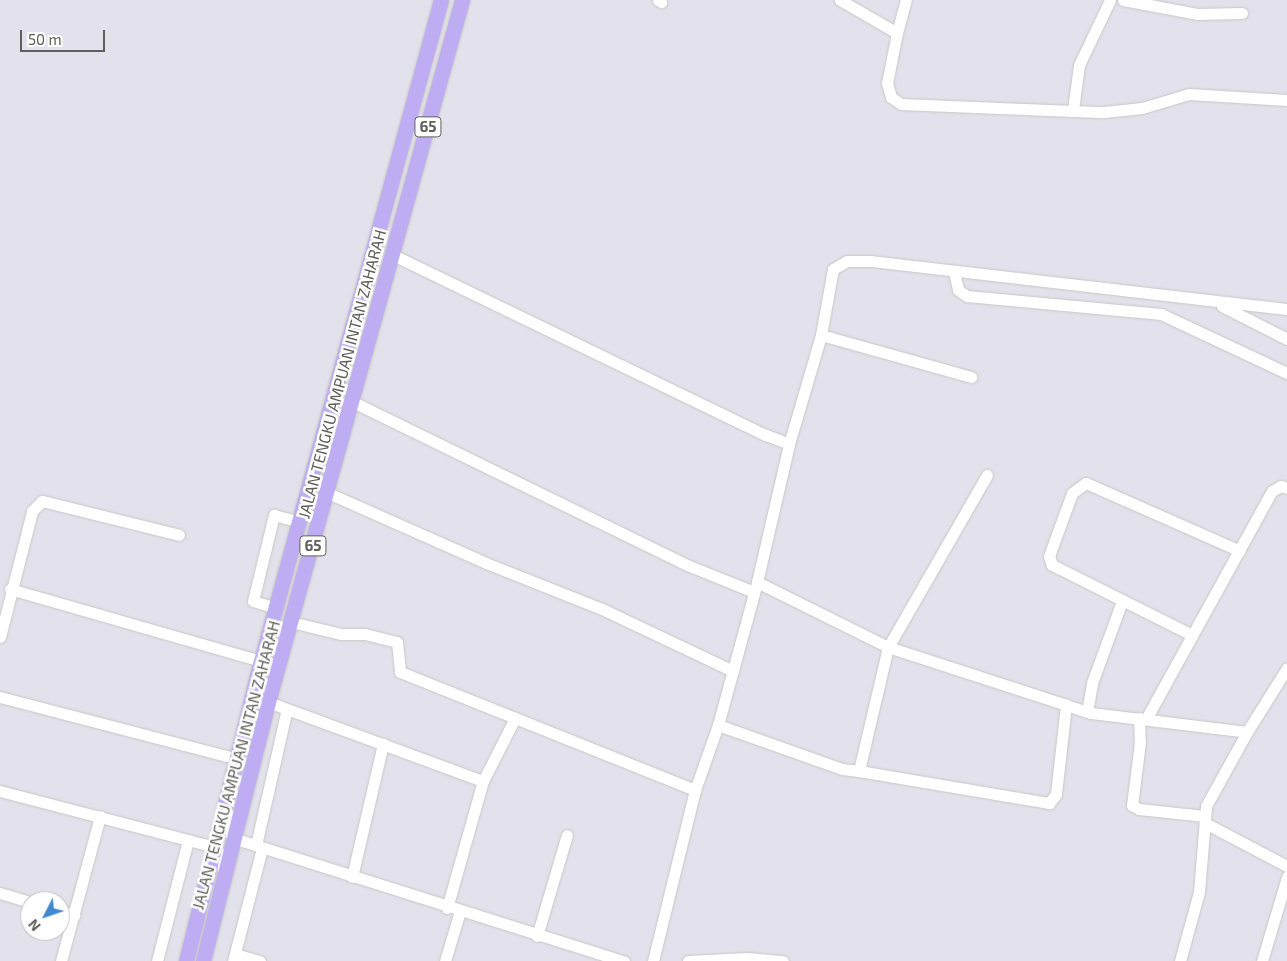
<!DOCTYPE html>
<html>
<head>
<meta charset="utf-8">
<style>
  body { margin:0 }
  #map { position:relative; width:1287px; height:961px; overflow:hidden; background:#e3e1eb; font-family:"Exo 2",sans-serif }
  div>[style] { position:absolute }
  .roads { filter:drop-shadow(0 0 1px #c8c8c3) drop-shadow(0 0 1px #c8c8c3) }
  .street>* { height:11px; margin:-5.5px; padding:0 5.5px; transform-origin:5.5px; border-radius:5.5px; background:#fff }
  .primary>* { height:15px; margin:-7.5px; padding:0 7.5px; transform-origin:7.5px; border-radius:7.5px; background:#bfadf4 }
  span { translate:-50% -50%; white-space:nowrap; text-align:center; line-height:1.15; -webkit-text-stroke:5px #fff; paint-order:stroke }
  .shield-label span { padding:1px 4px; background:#fff; border:1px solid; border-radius:4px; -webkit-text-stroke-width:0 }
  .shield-label { font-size:15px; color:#60605a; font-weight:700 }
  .street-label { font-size:16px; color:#60605a }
  .north { position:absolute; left:20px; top:891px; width:50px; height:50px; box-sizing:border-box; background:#fff; border:1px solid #bfbfbd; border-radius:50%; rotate:229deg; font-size:14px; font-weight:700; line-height:20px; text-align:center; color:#60605a }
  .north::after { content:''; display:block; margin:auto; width:18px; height:22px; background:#4089d2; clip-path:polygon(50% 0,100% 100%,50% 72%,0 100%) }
  .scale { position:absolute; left:20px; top:30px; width:85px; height:22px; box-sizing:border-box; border:2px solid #60605a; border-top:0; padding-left:6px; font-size:15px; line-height:18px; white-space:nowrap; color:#60605a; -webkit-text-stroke:4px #fff; paint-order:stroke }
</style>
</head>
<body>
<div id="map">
  <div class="roads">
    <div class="street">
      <i style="left:658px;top:0;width:4px;rotate:34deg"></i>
      <i style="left:840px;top:0;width:66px;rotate:30.1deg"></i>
      <i style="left:897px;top:33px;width:51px;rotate:101.3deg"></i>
      <i style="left:887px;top:83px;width:15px;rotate:74deg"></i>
      <i style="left:891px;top:97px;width:12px;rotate:35deg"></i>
      <i style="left:901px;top:104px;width:203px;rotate:2.3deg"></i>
      <i style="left:1104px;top:112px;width:38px;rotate:-6deg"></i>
      <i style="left:1142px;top:108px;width:49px;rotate:-16.6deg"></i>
      <i style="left:1189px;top:94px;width:98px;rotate:3.5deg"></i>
      <i style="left:1123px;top:0;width:75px;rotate:10.7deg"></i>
      <i style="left:1197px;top:14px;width:45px;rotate:-1.3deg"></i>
      <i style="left:897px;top:33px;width:34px;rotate:-75deg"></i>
      <i style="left:1073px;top:110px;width:45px;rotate:-82.4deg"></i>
      <i style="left:1079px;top:65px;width:72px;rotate:-64.5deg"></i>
      <i style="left:393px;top:255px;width:414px;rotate:25.8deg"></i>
      <i style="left:766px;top:435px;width:25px;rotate:21deg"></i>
      <i style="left:954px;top:272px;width:18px;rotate:77deg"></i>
      <i style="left:958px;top:290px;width:11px;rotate:34deg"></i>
      <i style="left:967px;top:296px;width:195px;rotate:5.3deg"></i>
      <i style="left:1161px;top:314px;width:139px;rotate:25.1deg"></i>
      <i style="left:1222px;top:306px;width:73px;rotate:26.9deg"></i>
      <i style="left:821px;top:335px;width:156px;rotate:15.6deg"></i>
      <i style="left:353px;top:402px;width:372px;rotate:26deg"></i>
      <i style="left:687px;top:565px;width:72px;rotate:21.9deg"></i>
      <i style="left:987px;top:475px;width:198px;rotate:119.9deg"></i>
      <i style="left:888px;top:647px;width:127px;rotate:103.2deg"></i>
      <i style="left:859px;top:771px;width:193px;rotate:9.6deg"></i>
      <i style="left:1049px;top:803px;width:11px;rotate:-52deg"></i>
      <i style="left:1056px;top:794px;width:90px;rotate:-83.6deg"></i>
      <i style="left:328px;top:493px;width:173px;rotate:23.9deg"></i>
      <i style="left:486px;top:563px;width:125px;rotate:21.6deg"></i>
      <i style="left:602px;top:609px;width:145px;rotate:25.3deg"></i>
      <i style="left:757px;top:582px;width:146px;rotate:26.4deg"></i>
      <i style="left:888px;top:647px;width:187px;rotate:18deg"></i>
      <i style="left:1066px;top:705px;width:26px;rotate:18deg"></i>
      <i style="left:1091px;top:713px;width:157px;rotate:6.9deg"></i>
      <i style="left:10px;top:589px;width:261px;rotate:16deg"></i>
      <i style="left:276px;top:608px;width:24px;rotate:-163deg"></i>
      <i style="left:253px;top:601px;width:89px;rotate:-76.3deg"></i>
      <i style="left:274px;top:515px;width:28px;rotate:15deg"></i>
      <i style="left:291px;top:622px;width:51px;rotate:13.5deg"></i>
      <i style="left:341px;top:634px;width:24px"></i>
      <i style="left:365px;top:634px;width:33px;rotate:14deg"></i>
      <i style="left:397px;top:642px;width:30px;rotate:84deg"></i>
      <i style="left:400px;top:672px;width:318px;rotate:21.8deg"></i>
      <i style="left:1192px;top:635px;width:157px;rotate:-153.4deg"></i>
      <i style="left:1052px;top:565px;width:9px;rotate:-108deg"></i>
      <i style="left:1049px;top:556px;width:67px;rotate:-69.9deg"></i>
      <i style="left:1072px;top:493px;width:17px;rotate:-36deg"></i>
      <i style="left:1086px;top:483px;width:168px;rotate:23.8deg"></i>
      <i style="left:0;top:637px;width:130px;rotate:-75.7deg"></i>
      <i style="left:32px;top:511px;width:14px;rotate:-45deg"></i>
      <i style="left:42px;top:501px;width:141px;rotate:13.9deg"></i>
      <i style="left:0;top:697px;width:246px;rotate:14.6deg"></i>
      <i style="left:268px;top:702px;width:229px;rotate:20.2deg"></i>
      <i style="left:1087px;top:712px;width:29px;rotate:-80deg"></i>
      <i style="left:1092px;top:683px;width:87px;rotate:-69.9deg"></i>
      <i style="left:1139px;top:718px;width:24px;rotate:88deg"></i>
      <i style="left:1140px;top:742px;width:64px;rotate:97.2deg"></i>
      <i style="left:1132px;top:805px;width:8px;rotate:30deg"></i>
      <i style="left:1139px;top:809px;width:66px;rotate:6.1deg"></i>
      <i style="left:1146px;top:719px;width:260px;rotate:-61.1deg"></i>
      <i style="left:1272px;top:491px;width:10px;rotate:-29deg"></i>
      <i style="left:1281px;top:486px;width:6px;rotate:18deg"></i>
      <i style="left:718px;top:725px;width:132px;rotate:19.5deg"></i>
      <i style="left:842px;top:769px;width:17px;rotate:7deg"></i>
      <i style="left:0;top:791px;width:222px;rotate:14.6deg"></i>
      <i style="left:215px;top:847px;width:15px;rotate:58deg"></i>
      <i style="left:223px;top:860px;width:9px;rotate:90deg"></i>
      <i style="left:229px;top:815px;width:15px;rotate:101deg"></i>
      <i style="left:226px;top:830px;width:13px;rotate:42deg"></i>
      <i style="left:236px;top:839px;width:407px;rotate:17.5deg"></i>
      <i style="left:1205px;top:823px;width:93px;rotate:27.7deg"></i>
      <i style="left:256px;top:845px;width:139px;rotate:-77.2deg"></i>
      <i style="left:352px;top:877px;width:137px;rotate:-76.9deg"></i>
      <i style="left:0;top:893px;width:31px;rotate:17deg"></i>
      <i style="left:447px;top:908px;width:132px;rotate:-74.2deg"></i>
      <i style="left:483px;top:781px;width:71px;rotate:-63.1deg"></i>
      <i style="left:60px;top:911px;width:15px;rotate:16deg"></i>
      <i style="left:537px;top:936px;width:105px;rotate:-73.5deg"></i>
      <i style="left:235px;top:954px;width:26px;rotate:16deg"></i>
      <i style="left:61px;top:961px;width:150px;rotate:-74.9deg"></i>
      <i style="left:157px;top:961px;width:125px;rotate:-75.6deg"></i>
      <i style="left:233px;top:961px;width:117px;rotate:-75.6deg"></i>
      <i style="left:445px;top:961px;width:52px;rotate:-73.3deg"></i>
      <i style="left:653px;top:961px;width:176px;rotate:-76.2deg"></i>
      <i style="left:695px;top:790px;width:69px;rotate:-70.5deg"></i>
      <i style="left:718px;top:725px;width:148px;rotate:-74.7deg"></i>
      <i style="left:757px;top:582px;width:142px;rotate:-76.9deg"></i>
      <i style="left:789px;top:444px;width:114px;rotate:-73.6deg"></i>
      <i style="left:821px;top:335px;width:67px;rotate:-79.7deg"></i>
      <i style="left:833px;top:269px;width:16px;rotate:-30deg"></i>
      <i style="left:847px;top:261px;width:24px"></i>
      <i style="left:871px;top:261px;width:419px;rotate:6.6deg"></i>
      <i style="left:688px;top:961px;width:59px;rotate:-2.9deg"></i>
      <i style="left:747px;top:958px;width:36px;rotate:5deg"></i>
      <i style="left:1180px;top:961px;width:72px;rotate:-74.6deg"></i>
      <i style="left:1199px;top:892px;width:86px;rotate:-85.3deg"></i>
      <i style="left:1206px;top:806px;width:85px;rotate:-61deg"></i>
      <i style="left:1247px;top:732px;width:75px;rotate:-58deg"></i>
      <i style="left:1262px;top:961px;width:88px;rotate:-73.4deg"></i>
    </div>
    <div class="primary">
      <i style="left:186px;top:961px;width:309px;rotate:-76deg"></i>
      <i style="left:261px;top:661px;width:685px;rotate:-74.77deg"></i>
      <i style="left:203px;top:961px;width:267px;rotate:-75.9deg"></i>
      <i style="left:268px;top:702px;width:728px;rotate:-74.55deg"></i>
    </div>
  </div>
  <div class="shield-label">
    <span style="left:428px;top:127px">65</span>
    <span style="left:313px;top:546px">65</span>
  </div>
  <div class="street-label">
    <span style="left:342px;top:374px;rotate:-75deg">JALAN TENGKU AMPUAN INTAN ZAHARAH</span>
    <span style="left:236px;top:765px;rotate:-75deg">JALAN TENGKU AMPUAN INTAN ZAHARAH</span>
  </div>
  <div class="north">N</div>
  <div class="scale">50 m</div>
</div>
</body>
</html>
